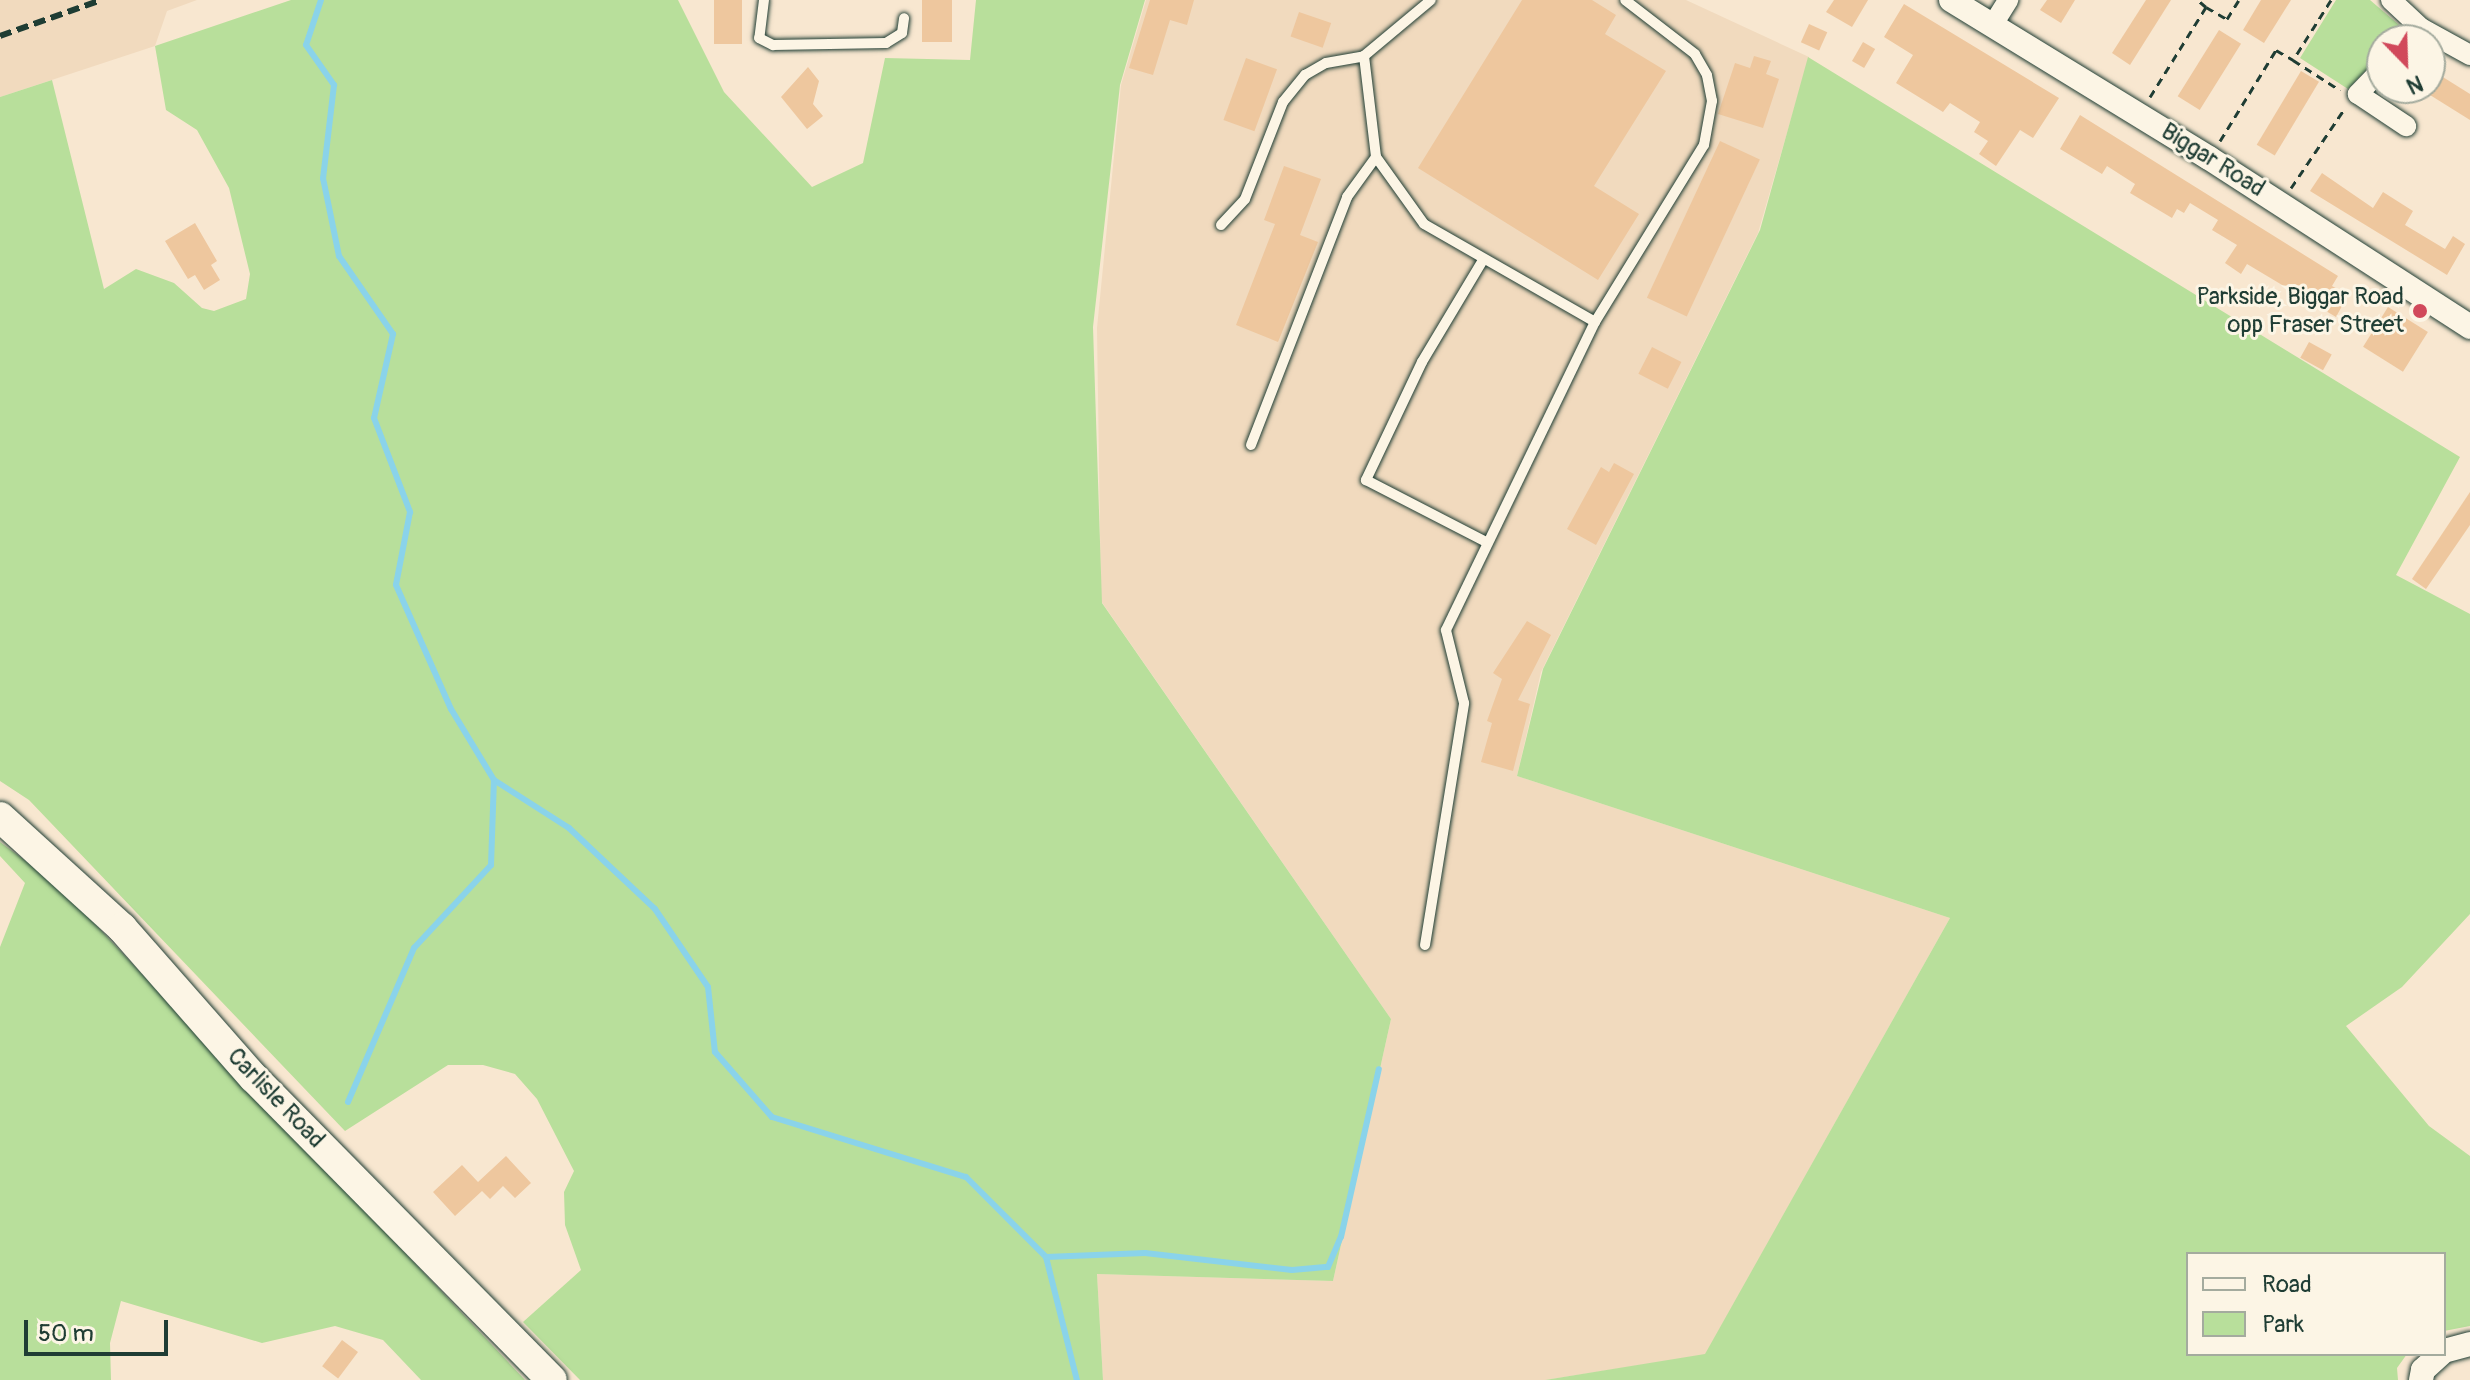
<!DOCTYPE html>
<html>
<head>
<meta charset="utf-8">
<style>
  body { margin:0 }
  #map { position:relative; width:2470px; height:1380px; overflow:hidden; background:#f8e7d0; font-family:Pangolin,sans-serif }
  div>[style] { position:absolute }
  .built>* { inset:0; background:#f1dabe }
  .green>* { inset:0; background:#b8df9b }
  .stream>* { height:6px; margin:-3px; padding:0 3px; transform-origin:3px; border-radius:3px; background:#8ad3ea }
  .building>* { inset:0; background:#eec79e; transform-origin:0 0 }
  .path>* { height:3px; margin-top:-1.5px; transform-origin:0; background:repeating-linear-gradient(90deg,#1f3d34 0 8px,transparent 0 14px) }
  .roads { filter:drop-shadow(0 0 2px #1f3d34) drop-shadow(0 0 2px #1f3d34) }
  .service>* { height:10px; margin:-5px; padding:0 5px; transform-origin:5px; border-radius:5px; background:#fcf5e5 }
  .minor>* { height:20px; margin:-10px; padding:0 10px; transform-origin:10px; border-radius:10px; background:#fcf5e5 }
  .tertiary>* { height:24px; margin:-12px; padding:0 12px; transform-origin:12px; border-radius:12px; background:#fcf5e5 }
  .primary>* { height:30px; margin:-15px; padding:0 15px; transform-origin:15px; border-radius:15px; background:#fcf5e5 }
  .rail>* { height:6px; margin-top:-3px; transform-origin:0; background:repeating-linear-gradient(90deg,#1f3d34 0 12px,transparent 0 18px) }
  .dots>* { width:22px; height:22px; translate:-50% -50%; box-sizing:border-box; border:4px solid #fcf5e5; border-radius:50% }
  span { translate:-50% -50%; white-space:nowrap; text-align:center; line-height:1.15; -webkit-text-stroke:6px #fcf5e5; paint-order:stroke }
  .street-label { font-size:24px; color:#1f3d34 }
  .poi-label { font-size:24px; color:#1f3d34 }
  .right { translate:-100% -50%; text-align:right }
  .legend { position:absolute; left:2186px; top:1252px; width:260px; height:104px; box-sizing:border-box; background:#fcf5e5; border:2px solid #a4ab9e; margin:0; padding:10px 14px; list-style:none; font-size:24px; color:#1f3d34 }
  .legend li { display:flex; align-items:center; gap:16px; height:40px }
  .legend b { width:40px; border:2px solid #a4ab9e }
  .north { position:absolute; left:2366px; top:24px; width:80px; height:80px; box-sizing:border-box; background:#fcf5e5; border:2px solid #a4ab9e; border-radius:50%; rotate:157deg; font-size:22px; font-weight:700; line-height:32px; text-align:center; color:#1f3d34 }
  .north::after { content:''; display:block; margin:auto; width:28px; height:36px; background:#d1495b; clip-path:polygon(50% 0,100% 100%,50% 72%,0 100%) }
  .scale { position:absolute; left:24px; top:1320px; width:144px; height:36px; box-sizing:border-box; border:4px solid #1f3d34; border-top:0; padding-left:10px; font-size:24px; line-height:28px; white-space:nowrap; color:#1f3d34; -webkit-text-stroke:6px #fcf5e5; paint-order:stroke }
</style>
</head>
<body>
<div id="map">
  <div class="built">
    <i style="clip-path:polygon(0 0,197px 0,167px 11px,155px 46px,0 97px)"></i>
    <i style="clip-path:polygon(1146px 0,1686px 0,1809px 57px,1758px 233px,1541px 672px,1517px 776px,1950px 918px,1705px 1355px,1545px 1380px,1103px 1380px,1097px 1274px,1333px 1281px,1391px 1019px,1101px 601px,1097px 328px,1121px 85px)"></i>
  </div>
  <div class="green">
    <i style="clip-path:polygon(291px 0,678px 0,724px 92px,812px 187px,863px 163px,885px 58px,970px 60px,976px 0,1145px 0,1120px 85px,1093px 327px,1102px 603px,1391px 1019px,1333px 1281px,1097px 1274px,1103px 1380px,580px 1380px,523px 1322px,581px 1270px,565px 1225px,564px 1192px,574px 1171px,537px 1099px,515px 1074px,483px 1065px,448px 1065px,345px 1131px,29px 800px,0 781px,0 97px,52px 80px,104px 289px,136px 269px,174px 283px,202px 308px,214px 311px,246px 299px,250px 274px,229px 188px,197px 130px,166px 110px,155px 46px)"></i>
    <i style="clip-path:polygon(2336px 0,2370px 0,2405px 30px,2395px 40px,2382px 40px,2382px 53px,2348px 89px,2300px 58px)"></i>
    <i style="clip-path:polygon(1808px 57px,2460px 457px,2396px 575px,2470px 614px,2470px 914px,2402px 987px,2346px 1026px,2429px 1126px,2470px 1156px,2470px 1326px,2444px 1331px,2444px 1254px,2188px 1254px,2188px 1354px,2407px 1354px,2397px 1368px,2398px 1380px,1545px 1380px,1705px 1354px,1950px 918px,1517px 776px,1543px 669px,1760px 230px)"></i>
    <i style="clip-path:polygon(0 842px,58px 885px,525px 1380px,421px 1380px,383px 1340px,335px 1326px,262px 1343px,121px 1301px,110px 1343px,111px 1380px,0 1380px,0 947px,25px 883px,0 856px)"></i>
  </div>
  <div class="stream">
    <i style="left:321px;top:0;width:47px;rotate:108.4deg"></i>
    <i style="left:306px;top:45px;width:49px;rotate:55deg"></i>
    <i style="left:334px;top:85px;width:94px;rotate:96.7deg"></i>
    <i style="left:323px;top:178px;width:80px;rotate:78.4deg"></i>
    <i style="left:339px;top:256px;width:95px;rotate:55.3deg"></i>
    <i style="left:393px;top:334px;width:86px;rotate:102.7deg"></i>
    <i style="left:374px;top:418px;width:101px;rotate:69deg"></i>
    <i style="left:410px;top:512px;width:74px;rotate:100.9deg"></i>
    <i style="left:396px;top:585px;width:136px;rotate:66.1deg"></i>
    <i style="left:451px;top:709px;width:83px;rotate:58.8deg"></i>
    <i style="left:494px;top:780px;width:89px;rotate:32.6deg"></i>
    <i style="left:569px;top:828px;width:118px;rotate:43.3deg"></i>
    <i style="left:655px;top:909px;width:94px;rotate:55.8deg"></i>
    <i style="left:708px;top:987px;width:65px;rotate:83.9deg"></i>
    <i style="left:715px;top:1052px;width:86px;rotate:48.8deg"></i>
    <i style="left:772px;top:1117px;width:203px;rotate:17.2deg"></i>
    <i style="left:966px;top:1177px;width:113px;rotate:45deg"></i>
    <i style="left:1046px;top:1257px;width:127px;rotate:75.9deg"></i>
    <i style="left:348px;top:1102px;width:168px;rotate:-66.8deg"></i>
    <i style="left:414px;top:948px;width:113px;rotate:-47.1deg"></i>
    <i style="left:491px;top:865px;width:85px;rotate:-88deg"></i>
    <i style="left:1046px;top:1257px;width:99px;rotate:-2.3deg"></i>
    <i style="left:1145px;top:1253px;width:148px;rotate:6.6deg"></i>
    <i style="left:1292px;top:1270px;width:36px;rotate:-5deg"></i>
    <i style="left:1328px;top:1267px;width:33px;rotate:-67deg"></i>
    <i style="left:1341px;top:1237px;width:172px;rotate:-77.3deg"></i>
  </div>
  <div class="building">
    <i style="left:714px;top:0;width:28px;height:44px"></i>
    <i style="left:922px;top:0;width:30px;height:42px"></i>
    <i style="clip-path:polygon(1150px 0,1194px 0,1187px 25px,1170px 20px,1153px 75px,1129px 68px)"></i>
    <i style="clip-path:polygon(1522px 0,1592px 0,1616px 15px,1605px 34px,1666px 71px,1594px 186px,1639px 214px,1598px 280px,1418px 168px)"></i>
    <i style="clip-path:polygon(1834px 0,1868px 0,1852px 27px,1826px 12px)"></i>
    <i style="clip-path:polygon(2047px 0,2075px 0,2061px 23px,2040px 10px)"></i>
    <i style="clip-path:polygon(2146px 0,2171px 0,2130px 65px,2112px 53px)"></i>
    <i style="clip-path:polygon(2261px 0,2291px 0,2264px 43px,2243px 30px)"></i>
    <i style="clip-path:polygon(1904px 4px,2059px 98px,2033px 138px,2020px 130px,1996px 166px,1979px 154px,1988px 141px,1974px 132px,1980px 122px,1950px 103px,1943px 112px,1896px 83px,1913px 55px,1884px 37px)"></i>
    <i style="left:1299px;top:12px;width:34px;height:26px;rotate:19deg"></i>
    <i style="left:1809px;top:24px;width:20px;height:20px;rotate:24deg"></i>
    <i style="left:2219px;top:30px;width:26px;height:78px;rotate:32deg"></i>
    <i style="left:1863px;top:42px;width:14px;height:22px;rotate:30deg"></i>
    <i style="clip-path:polygon(1754px 56px,1771px 61px,1766px 74px,1779px 79px,1763px 128px,1718px 114px,1735px 63px,1750px 68px)"></i>
    <i style="left:1246px;top:58px;width:33px;height:66px;rotate:20deg"></i>
    <i style="clip-path:polygon(808px 67px,819px 81px,813px 104px,823px 116px,807px 129px,781px 97px)"></i>
    <i style="clip-path:polygon(2430px 69px,2470px 94px,2470px 120px,2430px 95px)"></i>
    <i style="left:2301px;top:71px;width:21px;height:86px;rotate:31deg"></i>
    <i style="clip-path:polygon(2080px 115px,2338px 276px,2332px 286px,2348px 295px,2336px 317px,2247px 264px,2241px 274px,2225px 263px,2237px 245px,2212px 230px,2218px 220px,2190px 203px,2184px 213px,2177px 209px,2172px 218px,2130px 193px,2135px 184px,2107px 166px,2102px 174px,2060px 149px)"></i>
    <i style="left:1720px;top:141px;width:44px;height:173px;rotate:25deg"></i>
    <i style="clip-path:polygon(1284px 166px,1321px 179px,1300px 235px,1318px 242px,1278px 342px,1236px 325px,1275px 224px,1264px 220px)"></i>
    <i style="clip-path:polygon(2322px 173px,2373px 208px,2383px 192px,2413px 211px,2405px 225px,2445px 249px,2453px 236px,2465px 244px,2447px 275px,2310px 191px)"></i>
    <i style="clip-path:polygon(195px 223px,217px 261px,211px 265px,220px 280px,204px 290px,195px 275px,188px 279px,165px 241px)"></i>
    <i style="left:2388px;top:307px;width:47px;height:47px;rotate:32deg"></i>
    <i style="left:2309px;top:342px;width:26px;height:18px;rotate:29deg"></i>
    <i style="left:1652px;top:347px;width:33px;height:30px;rotate:27deg"></i>
    <i style="clip-path:polygon(1614px 463px,1634px 474px,1596px 545px,1567px 529px,1601px 467px,1609px 472px)"></i>
    <i style="clip-path:polygon(2470px 492px,2470px 525px,2426px 589px,2412px 579px)"></i>
    <i style="clip-path:polygon(1527px 621px,1551px 635px,1518px 700px,1530px 704px,1513px 771px,1481px 762px,1492px 723px,1487px 721px,1502px 679px,1493px 673px)"></i>
    <i style="clip-path:polygon(506px 1156px,531px 1183px,515px 1198px,503px 1186px,490px 1199px,482px 1191px,455px 1216px,433px 1192px,462px 1165px,478px 1182px)"></i>
    <i style="left:342px;top:1340px;width:20px;height:33px;rotate:37deg"></i>
  </div>
  <div class="path">
    <i style="left:2331px;top:0;width:71px;rotate:122.3deg"></i>
    <i style="left:2293px;top:60px;width:56px;rotate:32.6deg"></i>
    <i style="left:2206px;top:7px;width:24px;rotate:30deg"></i>
    <i style="left:2227px;top:19px;width:22px;rotate:-58deg"></i>
    <i style="left:2150px;top:97px;width:106px;rotate:-58.1deg"></i>
    <i style="left:2206px;top:7px;width:11px;rotate:-139deg"></i>
    <i style="left:2220px;top:141px;width:107px;rotate:-58.4deg"></i>
    <i style="left:2276px;top:50px;width:20px;rotate:30deg"></i>
    <i style="left:2291px;top:188px;width:97px;rotate:-56deg"></i>
  </div>
  <div class="roads">
    <div class="service">
      <i style="left:764px;top:0;width:38px;rotate:97deg"></i>
      <i style="left:759px;top:38px;width:16px;rotate:27deg"></i>
      <i style="left:773px;top:45px;width:113px;rotate:-1deg"></i>
      <i style="left:886px;top:43px;width:19px;rotate:-32deg"></i>
      <i style="left:902px;top:33px;width:15px;rotate:-82deg"></i>
      <i style="left:1364px;top:56px;width:102px;rotate:83.2deg"></i>
      <i style="left:1376px;top:157px;width:82px;rotate:54.4deg"></i>
      <i style="left:1424px;top:224px;width:197px;rotate:29.8deg"></i>
      <i style="left:1595px;top:322px;width:208px;rotate:-58.4deg"></i>
      <i style="left:1704px;top:145px;width:45px;rotate:-79.7deg"></i>
      <i style="left:1712px;top:101px;width:26px;rotate:-101deg"></i>
      <i style="left:1707px;top:75px;width:24px;rotate:-120deg"></i>
      <i style="left:1695px;top:54px;width:88px;rotate:-142.4deg"></i>
      <i style="left:1221px;top:225px;width:35px;rotate:-47deg"></i>
      <i style="left:1245px;top:199px;width:104px;rotate:-68.6deg"></i>
      <i style="left:1283px;top:102px;width:35px;rotate:-51deg"></i>
      <i style="left:1305px;top:75px;width:24px;rotate:-30deg"></i>
      <i style="left:1326px;top:63px;width:39px;rotate:-10deg"></i>
      <i style="left:1364px;top:56px;width:87px;rotate:-39.9deg"></i>
      <i style="left:1483px;top:260px;width:119px;rotate:120.9deg"></i>
      <i style="left:1422px;top:362px;width:131px;rotate:115.4deg"></i>
      <i style="left:1366px;top:480px;width:135px;rotate:27.3deg"></i>
      <i style="left:1251px;top:445px;width:266px;rotate:-68.8deg"></i>
      <i style="left:1347px;top:197px;width:49px;rotate:-54.1deg"></i>
      <i style="left:1425px;top:945px;width:245px;rotate:-80.8deg"></i>
      <i style="left:1464px;top:703px;width:75px;rotate:-103.9deg"></i>
      <i style="left:1446px;top:630px;width:342px;rotate:-64.2deg"></i>
    </div>
    <div class="minor">
      <i style="left:2391px;top:0;width:41px;rotate:43deg"></i>
      <i style="left:2421px;top:28px;width:56px;rotate:28.9deg"></i>
      <i style="left:1992px;top:26px;width:31px;rotate:-58deg"></i>
      <i style="left:2382px;top:69px;width:35px;rotate:134deg"></i>
      <i style="left:2358px;top:94px;width:58px;rotate:33.7deg"></i>
    </div>
    <div class="tertiary">
      <i style="left:1951px;top:0;width:303px;rotate:31.5deg"></i>
      <i style="left:2209px;top:158px;width:311px;rotate:32.9deg"></i>
      <i style="left:2444px;top:1351px;width:27px;rotate:-15deg"></i>
      <i style="left:2421px;top:1380px;width:10px;rotate:-79deg"></i>
      <i style="left:2423px;top:1370px;width:24px;rotate:-42deg"></i>
    </div>
    <div class="primary">
      <i style="left:0;top:817px;width:165px;rotate:42.3deg"></i>
      <i style="left:122px;top:928px;width:200px;rotate:48.7deg"></i>
      <i style="left:254px;top:1078px;width:424px;rotate:45.4deg"></i>
    </div>
  </div>
  <div class="rail">
    <i style="left:0;top:36px;width:107px;rotate:-19.6deg"></i>
  </div>
  <div class="dots">
    <i style="left:2420px;top:311px;background:#d1495b"></i>
  </div>
  <div class="street-label">
    <span style="left:2213px;top:160px;rotate:32deg">Biggar Road</span>
    <span style="left:276px;top:1098px;rotate:46deg">Carlisle Road</span>
  </div>
  <div class="poi-label">
    <span class="right" style="left:2404px;top:311px">Parkside, Biggar Road<br>opp Fraser Street</span>
  </div>
  <ul class="legend">
  <li><b style="height:10px;background:#fcf5e5"></b>Road</li>
  <li><b style="height:22px;background:#b8df9b"></b>Park</li>
  </ul>
  <div class="north">N</div>
  <div class="scale">50 m</div>
</div>
</body>
</html>
